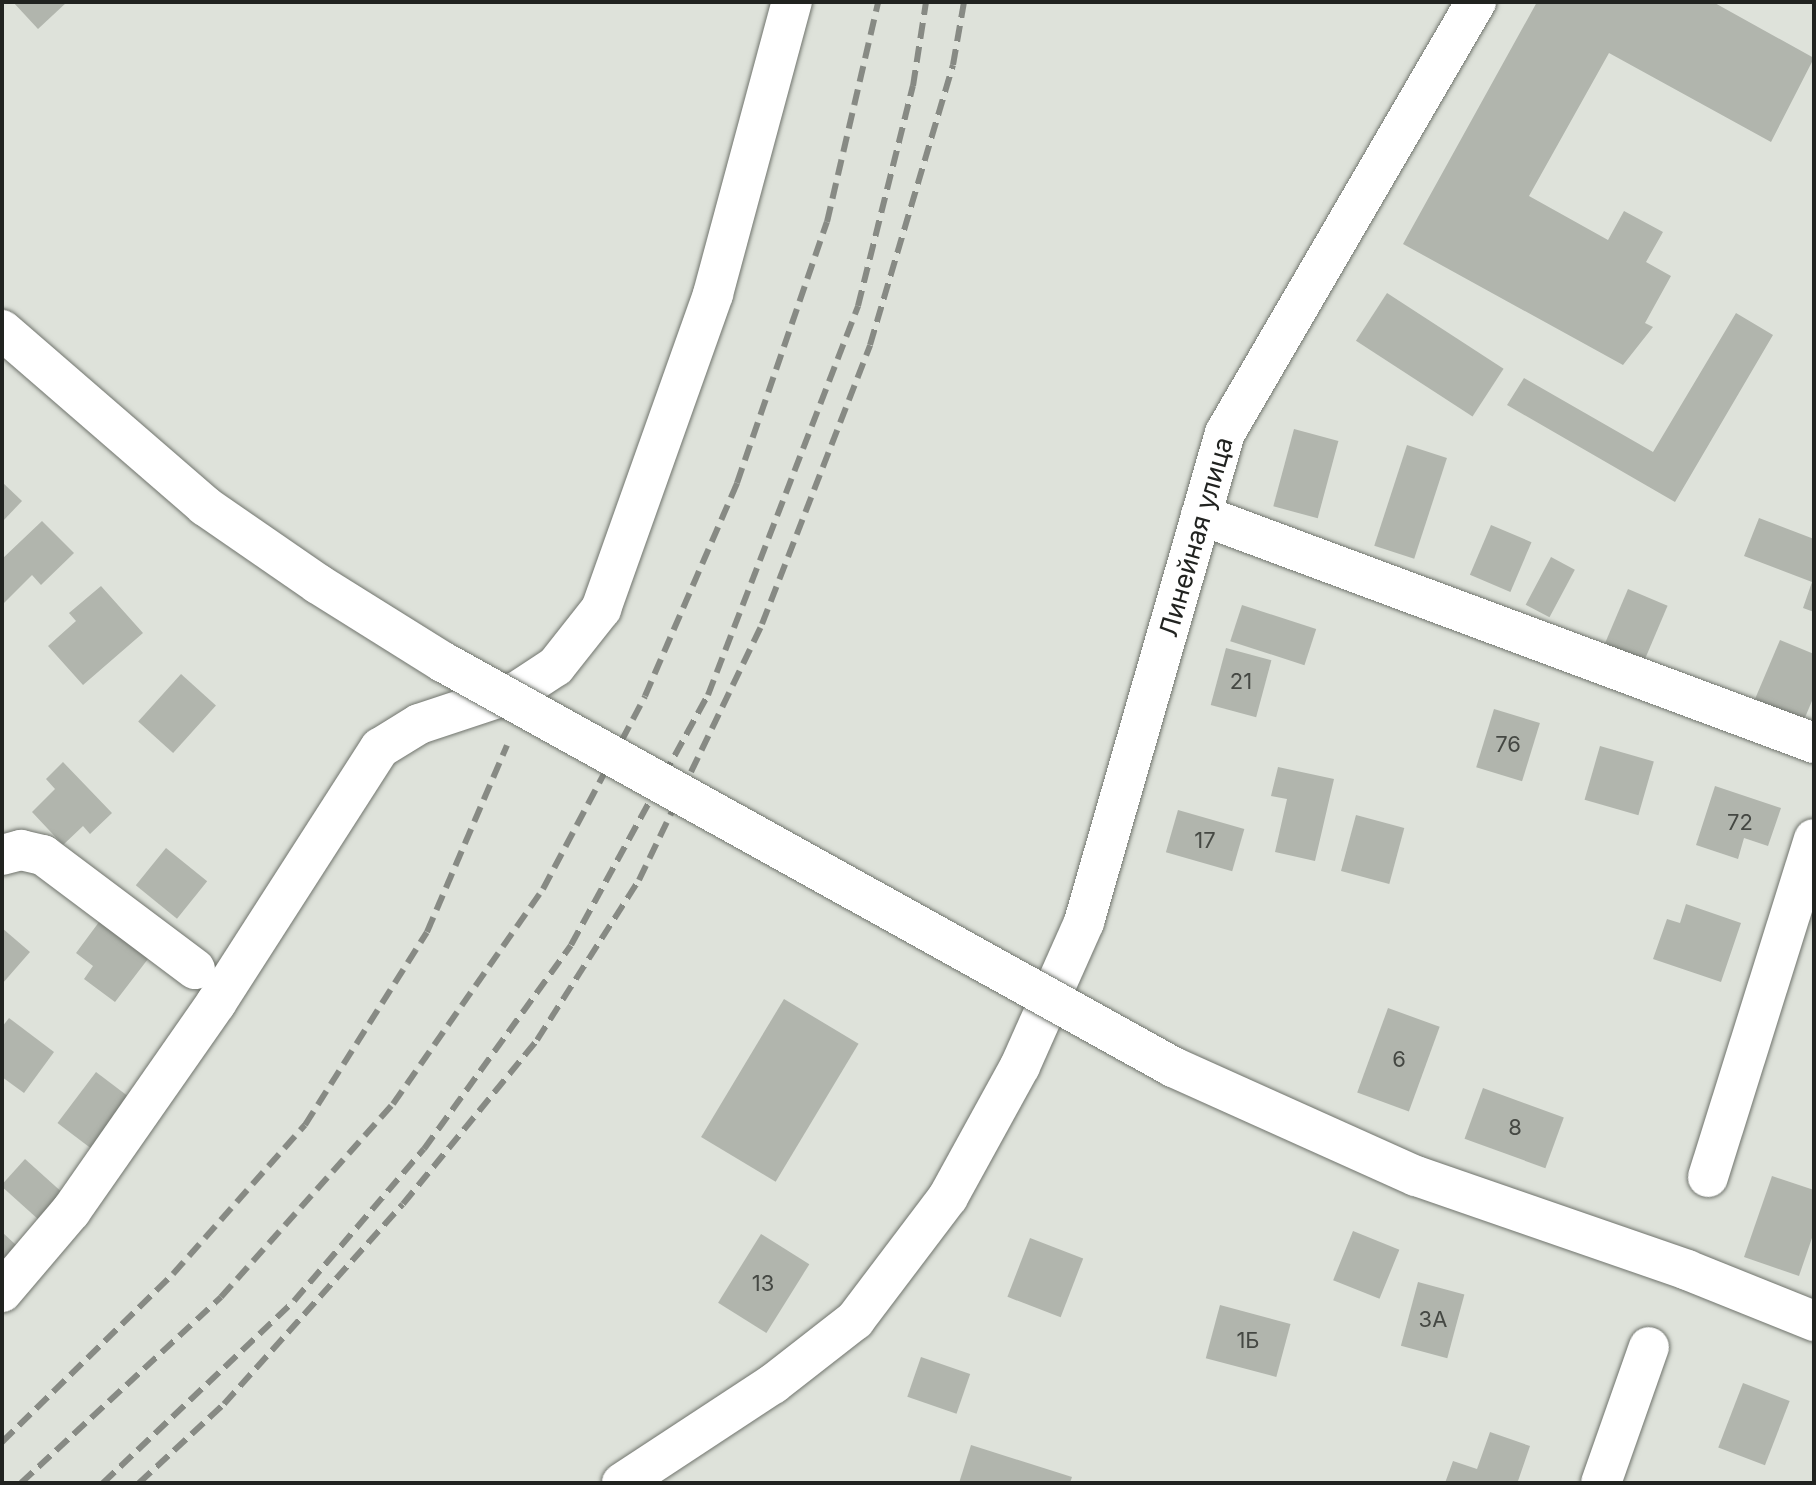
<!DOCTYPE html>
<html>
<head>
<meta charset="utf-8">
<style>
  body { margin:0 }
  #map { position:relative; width:1816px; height:1485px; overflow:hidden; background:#dee2da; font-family:Inter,sans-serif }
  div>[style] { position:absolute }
  .building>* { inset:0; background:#b1b5ad; transform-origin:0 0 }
  .roads { filter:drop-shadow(0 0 2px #70746d) drop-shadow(0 0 2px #70746d) }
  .minor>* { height:40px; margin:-20px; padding:0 20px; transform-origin:20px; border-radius:20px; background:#fff }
  .rail>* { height:6px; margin-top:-3px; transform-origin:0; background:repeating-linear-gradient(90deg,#878a84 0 16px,transparent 0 24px) }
  .bridges { filter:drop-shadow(0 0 2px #70746d) drop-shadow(0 0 2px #70746d) }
  .minor-bridge>* { height:40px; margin:-20px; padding:0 20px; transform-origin:20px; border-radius:20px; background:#fff }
  span { translate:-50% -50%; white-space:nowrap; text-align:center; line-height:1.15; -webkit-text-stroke:6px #fff; paint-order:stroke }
  .number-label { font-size:22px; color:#454843 }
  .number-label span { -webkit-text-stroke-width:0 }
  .street-label { font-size:26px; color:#212320 }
  .frame { position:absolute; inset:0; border:4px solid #212320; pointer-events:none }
</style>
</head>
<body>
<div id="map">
  <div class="building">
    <i style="clip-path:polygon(13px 2px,67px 2px,38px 29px)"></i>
    <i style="clip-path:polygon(1537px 2px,1713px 2px,1814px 58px,1771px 142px,1609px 53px,1529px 196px,1608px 240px,1624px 211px,1663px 232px,1646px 262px,1671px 276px,1645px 323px,1653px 327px,1623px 365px,1403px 244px)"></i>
    <i style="left:1387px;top:293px;width:139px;height:57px;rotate:33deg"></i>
    <i style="clip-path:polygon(1736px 313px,1773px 335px,1675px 502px,1507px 405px,1524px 378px,1653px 452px)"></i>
    <i style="left:1294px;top:429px;width:46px;height:80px;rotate:15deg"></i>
    <i style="left:1407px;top:445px;width:42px;height:106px;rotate:18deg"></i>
    <i style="clip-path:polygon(2px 482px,22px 501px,2px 522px)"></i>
    <i style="clip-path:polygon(1759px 518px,1814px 539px,1814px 612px,1803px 608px,1812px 582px,1744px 556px)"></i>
    <i style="clip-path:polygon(42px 521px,74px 553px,41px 585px,32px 575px,2px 605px,2px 559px)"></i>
    <i style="left:1491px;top:525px;width:44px;height:54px;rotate:23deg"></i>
    <i style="left:1551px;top:557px;width:27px;height:54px;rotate:28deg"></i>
    <i style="clip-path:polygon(101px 586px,143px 633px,83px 685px,48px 646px,76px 621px,69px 613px)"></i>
    <i style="left:1628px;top:589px;width:43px;height:61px;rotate:23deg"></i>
    <i style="left:1242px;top:605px;width:78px;height:38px;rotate:18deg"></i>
    <i style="clip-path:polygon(1780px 640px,1814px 654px,1814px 696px,1804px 720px,1755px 699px)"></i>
    <i style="left:1226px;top:648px;width:47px;height:59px;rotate:15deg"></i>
    <i style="left:181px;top:674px;width:47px;height:64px;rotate:42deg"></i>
    <i style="left:1494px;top:709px;width:48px;height:61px;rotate:17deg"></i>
    <i style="left:1600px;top:746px;width:56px;height:56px;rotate:16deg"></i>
    <i style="clip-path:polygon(63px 762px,112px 813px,90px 834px,83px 826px,63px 845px,32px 812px,55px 789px,46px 779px)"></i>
    <i style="clip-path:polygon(1278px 767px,1334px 779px,1315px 861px,1275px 852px,1287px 799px,1271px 796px)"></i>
    <i style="clip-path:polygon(1715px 786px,1781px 808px,1768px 846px,1744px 838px,1738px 859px,1696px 845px)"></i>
    <i style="left:1178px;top:810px;width:69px;height:44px;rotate:16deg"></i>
    <i style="left:1356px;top:815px;width:50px;height:58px;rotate:15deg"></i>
    <i style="left:166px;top:848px;width:53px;height:48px;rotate:39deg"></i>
    <i style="clip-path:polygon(1686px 904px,1741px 923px,1721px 982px,1653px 959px,1667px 919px,1680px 923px)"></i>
    <i style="clip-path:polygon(102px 918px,151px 955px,115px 1002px,84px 979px,93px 966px,76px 953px)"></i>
    <i style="clip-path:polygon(2px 928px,30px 952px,2px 984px)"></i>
    <i style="left:784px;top:999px;width:87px;height:161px;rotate:31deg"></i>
    <i style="left:1388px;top:1008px;width:55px;height:90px;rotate:20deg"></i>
    <i style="clip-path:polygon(9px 1018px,54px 1052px,24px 1093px,2px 1077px,2px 1027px)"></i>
    <i style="left:96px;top:1072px;width:43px;height:64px;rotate:37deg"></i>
    <i style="left:1483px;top:1088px;width:86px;height:54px;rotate:20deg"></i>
    <i style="left:25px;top:1159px;width:55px;height:36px;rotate:42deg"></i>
    <i style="clip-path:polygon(1772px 1176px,1814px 1190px,1814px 1232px,1799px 1276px,1744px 1257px)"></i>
    <i style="left:1353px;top:1231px;width:50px;height:53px;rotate:22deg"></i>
    <i style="clip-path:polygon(2px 1232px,17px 1246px,2px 1261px)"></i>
    <i style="left:761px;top:1234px;width:57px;height:81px;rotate:32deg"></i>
    <i style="left:1030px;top:1238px;width:57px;height:63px;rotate:21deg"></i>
    <i style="left:1418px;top:1282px;width:48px;height:66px;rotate:15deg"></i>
    <i style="left:1220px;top:1305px;width:73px;height:55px;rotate:15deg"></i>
    <i style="left:921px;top:1357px;width:52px;height:42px;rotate:19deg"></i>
    <i style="left:1743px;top:1383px;width:50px;height:69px;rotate:21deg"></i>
    <i style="clip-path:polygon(1490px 1432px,1530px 1446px,1518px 1481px,1523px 1483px,1445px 1483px,1453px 1461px,1477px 1469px)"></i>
    <i style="clip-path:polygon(971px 1445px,1072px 1477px,1070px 1483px,959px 1483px)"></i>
  </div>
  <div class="roads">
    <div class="minor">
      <i style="left:1201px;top:515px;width:654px;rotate:20.4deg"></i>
      <i style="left:2px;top:855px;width:20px;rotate:-15deg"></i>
      <i style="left:21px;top:850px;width:23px;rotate:13deg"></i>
      <i style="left:43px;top:855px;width:190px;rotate:36.9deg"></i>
      <i style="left:1708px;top:1177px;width:354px;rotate:-72.6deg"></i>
      <i style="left:2px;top:1292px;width:106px;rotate:-49.6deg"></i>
      <i style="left:71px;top:1211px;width:254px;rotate:-55.1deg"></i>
      <i style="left:216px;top:1003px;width:303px;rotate:-57.3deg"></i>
      <i style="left:380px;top:748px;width:46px;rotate:-31.6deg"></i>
      <i style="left:419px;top:724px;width:104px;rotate:-18.4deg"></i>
      <i style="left:518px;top:691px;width:45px;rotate:-33.3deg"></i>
      <i style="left:556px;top:666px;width:73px;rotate:-51.7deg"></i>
      <i style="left:601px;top:609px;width:334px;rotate:-70.4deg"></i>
      <i style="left:713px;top:294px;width:302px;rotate:-74.9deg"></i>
      <i style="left:622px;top:1483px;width:181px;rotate:-33.3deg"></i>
      <i style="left:773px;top:1384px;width:104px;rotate:-38deg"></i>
      <i style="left:855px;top:1320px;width:154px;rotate:-52.9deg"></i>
      <i style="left:948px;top:1197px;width:149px;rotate:-61.2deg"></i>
      <i style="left:1020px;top:1066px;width:158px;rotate:-66deg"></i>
      <i style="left:1084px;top:922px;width:509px;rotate:-73.92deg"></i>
      <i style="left:1225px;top:433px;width:499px;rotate:-59.8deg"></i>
      <i style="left:1601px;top:1483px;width:144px;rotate:-70.6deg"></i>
    </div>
  </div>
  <div class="rail">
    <i style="left:2px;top:1442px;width:240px;rotate:-44.5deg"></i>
    <i style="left:173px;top:1274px;width:199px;rotate:-48.5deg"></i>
    <i style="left:305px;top:1125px;width:228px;rotate:-57.7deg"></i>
    <i style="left:427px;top:932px;width:203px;rotate:-66.8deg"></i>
    <i style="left:21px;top:1483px;width:273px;rotate:-42.9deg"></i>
    <i style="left:221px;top:1297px;width:259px;rotate:-48.3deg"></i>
    <i style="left:393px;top:1104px;width:262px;rotate:-55.1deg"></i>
    <i style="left:543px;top:889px;width:218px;rotate:-62.1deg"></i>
    <i style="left:645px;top:696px;width:232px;rotate:-66.6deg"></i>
    <i style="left:737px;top:483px;width:276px;rotate:-71deg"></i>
    <i style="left:827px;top:222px;width:226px;rotate:-76.9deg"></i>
    <i style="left:103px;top:1483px;width:264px;rotate:-43.6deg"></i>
    <i style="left:294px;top:1301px;width:200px;rotate:-49.5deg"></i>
    <i style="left:424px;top:1149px;width:251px;rotate:-54.2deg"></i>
    <i style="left:571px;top:945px;width:285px;rotate:-61.3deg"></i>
    <i style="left:708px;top:695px;width:417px;rotate:-68.9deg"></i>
    <i style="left:858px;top:306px;width:227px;rotate:-76deg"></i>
    <i style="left:913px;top:86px;width:85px;rotate:-81.2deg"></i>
    <i style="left:139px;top:1483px;width:116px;rotate:-42.9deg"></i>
    <i style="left:224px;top:1404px;width:268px;rotate:-48.2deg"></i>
    <i style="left:403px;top:1204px;width:212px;rotate:-50.7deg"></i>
    <i style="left:537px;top:1040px;width:190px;rotate:-57.5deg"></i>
    <i style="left:639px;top:880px;width:284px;rotate:-64.3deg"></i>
    <i style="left:762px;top:624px;width:299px;rotate:-68.8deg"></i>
    <i style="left:870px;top:345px;width:292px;rotate:-73.5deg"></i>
    <i style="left:953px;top:65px;width:64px;rotate:-80.1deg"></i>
  </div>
  <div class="bridges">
    <div class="minor-bridge">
      <i style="left:2px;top:330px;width:269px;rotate:40.9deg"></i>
      <i style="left:205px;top:506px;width:137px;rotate:34.6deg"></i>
      <i style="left:318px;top:584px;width:147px;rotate:32deg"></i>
      <i style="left:443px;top:662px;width:835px;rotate:29.02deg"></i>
      <i style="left:1173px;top:1067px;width:266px;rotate:24.2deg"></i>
      <i style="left:1416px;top:1176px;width:287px;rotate:19.1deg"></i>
      <i style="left:1687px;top:1270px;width:137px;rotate:21.9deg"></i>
    </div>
  </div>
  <div class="number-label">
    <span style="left:1241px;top:682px">21</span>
    <span style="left:1508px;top:745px">76</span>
    <span style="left:1740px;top:823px">72</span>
    <span style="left:1205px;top:841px">17</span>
    <span style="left:1399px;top:1060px">6</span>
    <span style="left:1515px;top:1128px">8</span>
    <span style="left:763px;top:1284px">13</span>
    <span style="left:1433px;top:1320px">3А</span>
    <span style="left:1248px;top:1341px">1Б</span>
  </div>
  <div class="street-label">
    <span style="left:1196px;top:537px;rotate:-74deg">Линейная улица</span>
  </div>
  <div class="frame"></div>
</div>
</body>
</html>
